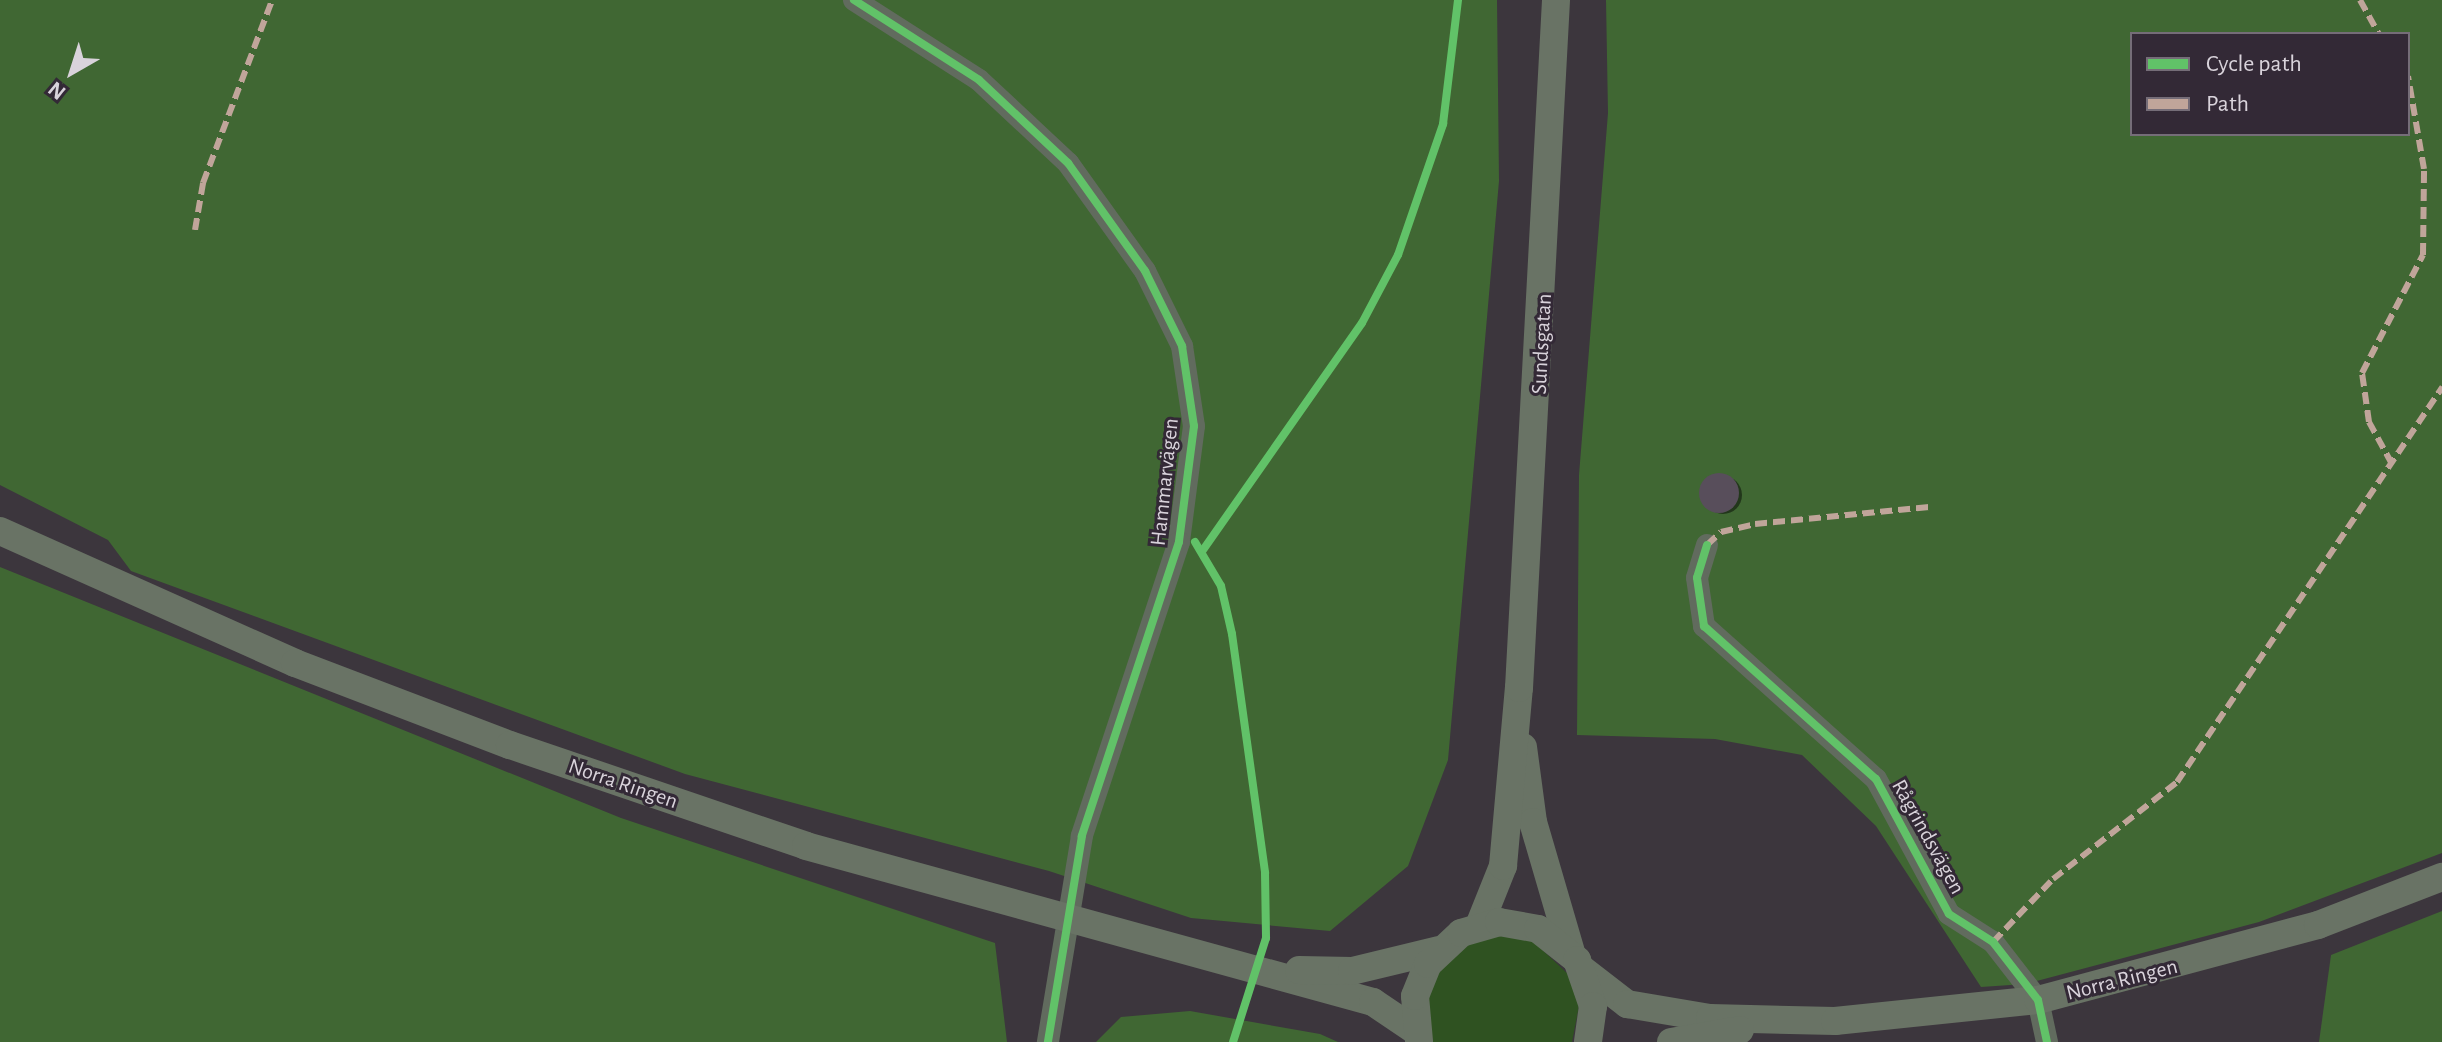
<!DOCTYPE html>
<html>
<head>
<meta charset="utf-8">
<style>
  body { margin:0 }
  #map { position:relative; width:2442px; height:1042px; overflow:hidden; background:#3c363d; font-family:"Alegreya Sans",sans-serif }
  div>[style] { position:absolute }
  .green>* { inset:0; background:#2f5221 }
  .forest>* { inset:0; background:#406733 }
  .shadow>* { inset:0; background:#0007 }
  .round { border-radius:50% }
  .building>* { inset:0; background:#584e5b }
  .minor>* { height:22px; margin:-11px; padding:0 11px; transform-origin:11px; border-radius:11px; background:#616b5e }
  .major>* { height:28px; margin:-14px; padding:0 14px; transform-origin:14px; border-radius:14px; background:#697365 }
  .quiet>* { height:6px; margin-top:-3px; transform-origin:0; background:repeating-linear-gradient(90deg,#c0a59a 0 12px,transparent 0 18px) }
  .cycleway>* { height:8px; margin:-4px; padding:0 4px; transform-origin:4px; border-radius:4px; background:#61c268 }
  span { translate:-50% -50%; white-space:nowrap; text-align:center; line-height:1.15; -webkit-text-stroke:6px #332936; paint-order:stroke }
  .street-label { font-size:22px; color:#d9d3db }
  .legend { position:absolute; left:2130px; top:32px; width:280px; height:104px; box-sizing:border-box; background:#332936; border:2px solid #756d78; margin:0; padding:10px 14px; list-style:none; font-size:24px; color:#d9d3db }
  .legend li { display:flex; align-items:center; gap:16px; height:40px }
  .legend b { width:40px; border:2px solid #756d78 }
  .north { position:absolute; left:32px; top:32px; width:80px; height:80px; -webkit-text-stroke:6px #332936; paint-order:stroke; rotate:219deg; font-size:22px; font-weight:700; line-height:32px; text-align:center; color:#d9d3db }
  .north::after { content:''; display:block; margin:auto; width:28px; height:36px; background:#d9d3db; clip-path:polygon(50% 0,100% 100%,50% 72%,0 100%) }
</style>
</head>
<body>
<div id="map">
  <div class="green">
    <i style="clip-path:polygon(1503px 934px,1534px 942px,1569px 975px,1579px 1006px,1572px 1042px,1433px 1042px,1426px 1003px,1435px 975px,1471px 941px)"></i>
  </div>
  <div class="forest">
    <i style="clip-path:polygon(0 0,1497px 0,1499px 181px,1448px 760px,1408px 866px,1330px 931px,1191px 918px,1049px 871px,685px 774px,131px 571px,108px 540px,0 485px)"></i>
    <i style="clip-path:polygon(evenodd,1606px 0,2442px 0,2442px 853px,2259px 922px,2025px 984px,1981px 987px,1876px 826px,1802px 755px,1715px 739px,1577px 735px,1579px 475px,1608px 113px,1606px 0,2132px 34px,2408px 34px,2408px 134px,2132px 134px,2132px 34px)"></i>
    <i style="clip-path:polygon(0 567px,621px 818px,995px 943px,1007px 1042px,0 1042px)"></i>
    <i style="clip-path:polygon(2442px 911px,2442px 1042px,2319px 1042px,2331px 955px)"></i>
    <i style="clip-path:polygon(1190px 1011px,1320px 1034px,1338px 1042px,1096px 1042px,1121px 1017px)"></i>
  </div>
  <div class="shadow">
    <i class="round" style="left:1704px;top:476px;width:38px;height:38px"></i>
  </div>
  <div class="building">
    <i class="round" style="left:1699px;top:473px;width:40px;height:40px"></i>
  </div>
  <div class="minor">
    <i style="left:854px;top:0;width:148px;rotate:32.6deg"></i>
    <i style="left:979px;top:80px;width:122px;rotate:43deg"></i>
    <i style="left:1068px;top:163px;width:133px;rotate:54.5deg"></i>
    <i style="left:1145px;top:271px;width:84px;rotate:63.7deg"></i>
    <i style="left:1182px;top:346px;width:81px;rotate:81.5deg"></i>
    <i style="left:1194px;top:426px;width:117px;rotate:97.4deg"></i>
    <i style="left:1179px;top:542px;width:310px;rotate:108.3deg"></i>
    <i style="left:1082px;top:836px;width:209px;rotate:99.4deg"></i>
    <i style="left:1707px;top:545px;width:34px;rotate:107deg"></i>
    <i style="left:1697px;top:578px;width:49px;rotate:81.7deg"></i>
    <i style="left:1704px;top:626px;width:230px;rotate:41.7deg"></i>
    <i style="left:1876px;top:779px;width:153px;rotate:61.6deg"></i>
    <i style="left:1949px;top:914px;width:52px;rotate:32.5deg"></i>
    <i style="left:1993px;top:942px;width:73px;rotate:52.2deg"></i>
    <i style="left:2038px;top:1000px;width:43px;rotate:77.9deg"></i>
  </div>
  <div class="major">
    <i style="left:0;top:531px;width:323px;rotate:24.1deg"></i>
    <i style="left:295px;top:663px;width:230px;rotate:20.9deg"></i>
    <i style="left:510px;top:745px;width:313px;rotate:18.8deg"></i>
    <i style="left:806px;top:846px;width:588px;rotate:15.38deg"></i>
    <i style="left:1373px;top:1002px;width:52px;rotate:34deg"></i>
    <i style="left:1523px;top:747px;width:76px;rotate:82.4deg"></i>
    <i style="left:1533px;top:822px;width:135px;rotate:73.7deg"></i>
    <i style="left:1479px;top:926px;width:65px;rotate:-68.2deg"></i>
    <i style="left:1503px;top:866px;width:179px;rotate:-84.9deg"></i>
    <i style="left:1519px;top:688px;width:689px;rotate:-86.92deg"></i>
    <i style="left:1299px;top:970px;width:53px;rotate:1.1deg"></i>
    <i style="left:1352px;top:971px;width:89px;rotate:-13.6deg"></i>
    <i style="left:1583px;top:970px;width:56px;rotate:37.7deg"></i>
    <i style="left:1627px;top:1004px;width:84px;rotate:9.6deg"></i>
    <i style="left:1710px;top:1018px;width:125px;rotate:1.4deg"></i>
    <i style="left:1835px;top:1021px;width:204px;rotate:-5.9deg"></i>
    <i style="left:2038px;top:1000px;width:290px;rotate:-15deg"></i>
    <i style="left:2318px;top:925px;width:133px;rotate:-21.2deg"></i>
    <i style="left:1419px;top:1041px;width:45px;rotate:-95.1deg"></i>
    <i style="left:1415px;top:996px;width:35px;rotate:-68deg"></i>
    <i style="left:1428px;top:964px;width:45px;rotate:-43.2deg"></i>
    <i style="left:1461px;top:933px;width:40px;rotate:-16deg"></i>
    <i style="left:1499px;top:922px;width:40px;rotate:10deg"></i>
    <i style="left:1538px;top:929px;width:50px;rotate:38.5deg"></i>
    <i style="left:1577px;top:960px;width:49px;rotate:70.8deg"></i>
    <i style="left:1593px;top:1006px;width:36px;rotate:98deg"></i>
    <i style="left:1671px;top:1042px;width:70px;rotate:-9.9deg"></i>
  </div>
  <div class="quiet">
    <i style="left:2360px;top:0;width:39px;rotate:61deg"></i>
    <i style="left:195px;top:230px;width:48px;rotate:-80.3deg"></i>
    <i style="left:203px;top:183px;width:196px;rotate:-69.3deg"></i>
    <i style="left:2392px;top:464px;width:48px;rotate:-118.7deg"></i>
    <i style="left:2369px;top:422px;width:49px;rotate:-98.1deg"></i>
    <i style="left:2362px;top:373px;width:133px;rotate:-62.7deg"></i>
    <i style="left:2423px;top:255px;width:86px;rotate:-89.3deg"></i>
    <i style="left:2424px;top:169px;width:94px;rotate:-99.8deg"></i>
    <i style="left:1707px;top:545px;width:19px;rotate:-43deg"></i>
    <i style="left:1721px;top:532px;width:35px;rotate:-13deg"></i>
    <i style="left:1755px;top:524px;width:175px;rotate:-5.6deg"></i>
    <i style="left:1993px;top:942px;width:87px;rotate:-46.4deg"></i>
    <i style="left:2053px;top:879px;width:157px;rotate:-38deg"></i>
    <i style="left:2177px;top:782px;width:476px;rotate:-56.1deg"></i>
  </div>
  <div class="cycleway">
    <i style="left:854px;top:0;width:148px;rotate:32.6deg"></i>
    <i style="left:979px;top:80px;width:122px;rotate:43deg"></i>
    <i style="left:1068px;top:163px;width:133px;rotate:54.5deg"></i>
    <i style="left:1145px;top:271px;width:84px;rotate:63.7deg"></i>
    <i style="left:1182px;top:346px;width:81px;rotate:81.5deg"></i>
    <i style="left:1194px;top:426px;width:117px;rotate:97.4deg"></i>
    <i style="left:1179px;top:542px;width:310px;rotate:108.3deg"></i>
    <i style="left:1082px;top:836px;width:209px;rotate:99.4deg"></i>
    <i style="left:1195px;top:542px;width:51px;rotate:59.4deg"></i>
    <i style="left:1221px;top:586px;width:49px;rotate:77.1deg"></i>
    <i style="left:1232px;top:634px;width:241px;rotate:82.1deg"></i>
    <i style="left:1265px;top:873px;width:65px;rotate:89.1deg"></i>
    <i style="left:1266px;top:938px;width:109px;rotate:107.6deg"></i>
    <i style="left:1707px;top:545px;width:34px;rotate:107deg"></i>
    <i style="left:1697px;top:578px;width:49px;rotate:81.7deg"></i>
    <i style="left:1704px;top:626px;width:230px;rotate:41.7deg"></i>
    <i style="left:1876px;top:779px;width:153px;rotate:61.6deg"></i>
    <i style="left:1949px;top:914px;width:52px;rotate:32.5deg"></i>
    <i style="left:1993px;top:942px;width:73px;rotate:52.2deg"></i>
    <i style="left:2038px;top:1000px;width:43px;rotate:77.9deg"></i>
    <i style="left:1203px;top:550px;width:277px;rotate:-55deg"></i>
    <i style="left:1362px;top:323px;width:77px;rotate:-62.1deg"></i>
    <i style="left:1398px;top:255px;width:139px;rotate:-71deg"></i>
    <i style="left:1443px;top:124px;width:125px;rotate:-83.1deg"></i>
  </div>
  <div class="street-label">
    <span style="left:1542px;top:344px;rotate:-87deg">Sundsgatan</span>
    <span style="left:1165px;top:482px;rotate:-84deg">Hammarvägen</span>
    <span style="left:623px;top:784px;rotate:19deg">Norra Ringen</span>
    <span style="left:1928px;top:837px;rotate:61deg">Rågrindsvägen</span>
    <span style="left:2122px;top:980px;rotate:-14deg">Norra Ringen</span>
  </div>
  <ul class="legend">
  <li><b style="height:10px;background:#61c268"></b>Cycle path</li>
  <li><b style="height:10px;background:#c0a59a"></b>Path</li>
  </ul>
  <div class="north">N</div>
</div>
</body>
</html>
